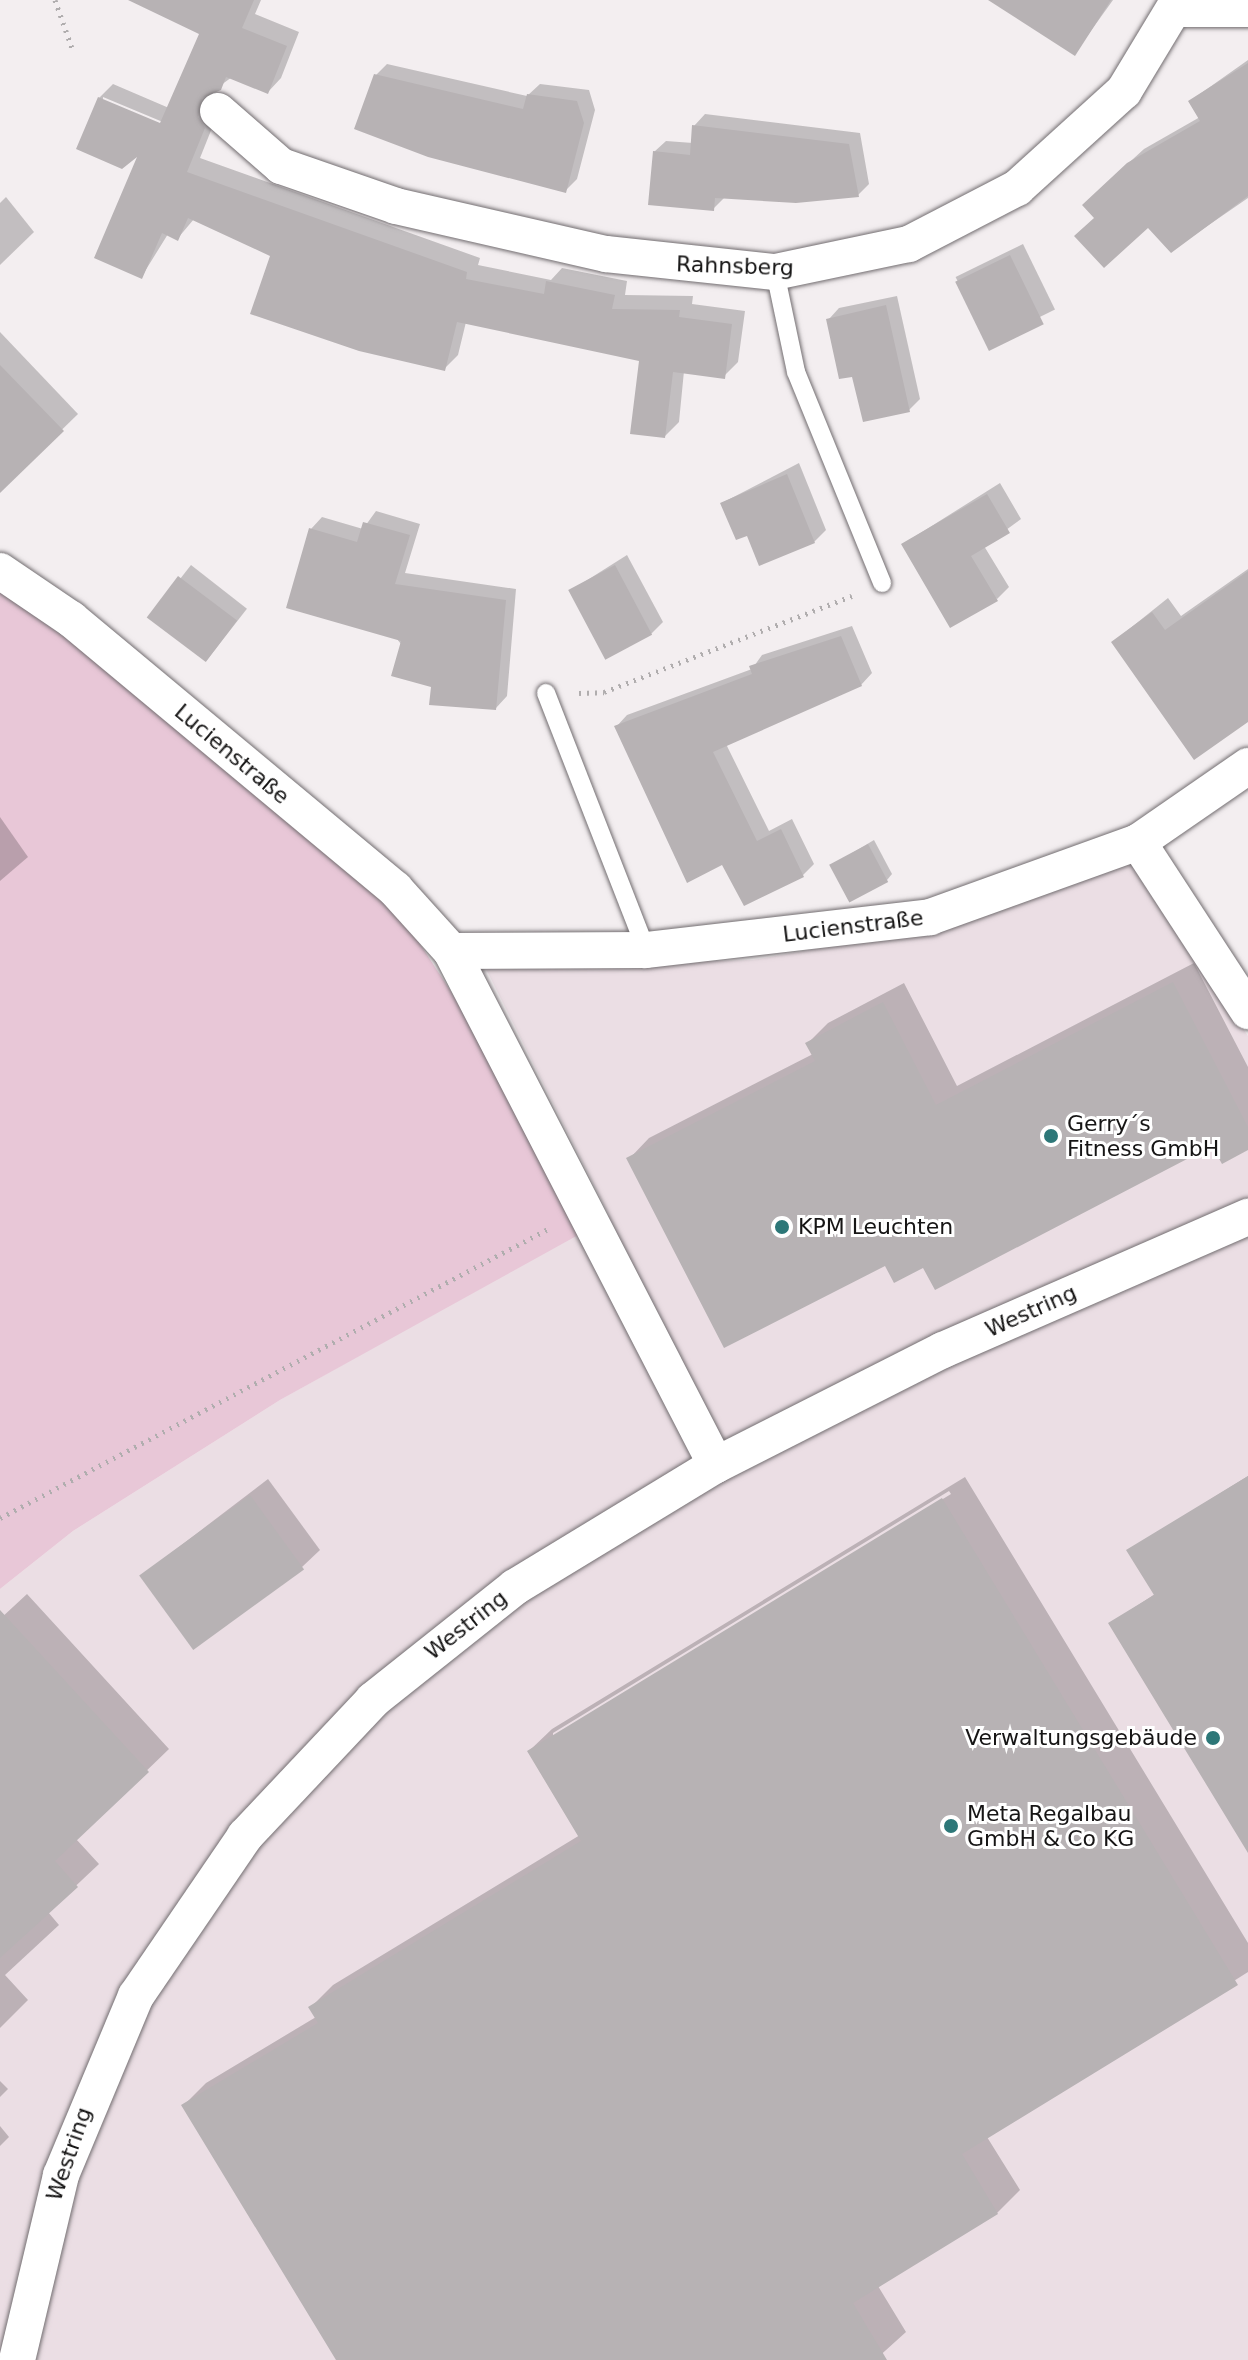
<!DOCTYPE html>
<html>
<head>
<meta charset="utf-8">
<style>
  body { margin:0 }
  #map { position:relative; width:1248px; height:2360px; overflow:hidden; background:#f3eef0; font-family:"DejaVu Sans",sans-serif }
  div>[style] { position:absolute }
  .built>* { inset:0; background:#ebdee4 }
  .green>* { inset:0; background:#e8c7d7 }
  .shadow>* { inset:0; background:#0003; transform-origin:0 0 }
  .building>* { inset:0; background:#b7b2b4; transform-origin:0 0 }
  .path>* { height:5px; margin-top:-2.5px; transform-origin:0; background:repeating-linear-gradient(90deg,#b0adae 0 2px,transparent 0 8px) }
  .roads { filter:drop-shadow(0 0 2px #726d70) drop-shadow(0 0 2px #726d70) }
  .lane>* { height:18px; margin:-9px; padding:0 9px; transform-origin:9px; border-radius:9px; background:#fff }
  .street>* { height:36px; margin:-18px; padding:0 18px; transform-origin:18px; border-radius:18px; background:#fff }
  .dots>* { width:22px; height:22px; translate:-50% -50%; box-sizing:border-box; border:4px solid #fff; border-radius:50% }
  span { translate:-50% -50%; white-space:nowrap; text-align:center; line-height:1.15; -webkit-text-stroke:6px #fff; paint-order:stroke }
  .street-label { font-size:22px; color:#161515 }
  .poi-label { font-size:22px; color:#161515 }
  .left { translate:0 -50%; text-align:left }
  .right { translate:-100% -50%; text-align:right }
</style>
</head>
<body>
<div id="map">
  <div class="built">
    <i style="clip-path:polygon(1131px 862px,1248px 1036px,1248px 2360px,0 2360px,0 1589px,73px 1531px,280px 1400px,609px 1215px,485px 967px,753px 960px,936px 927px)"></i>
  </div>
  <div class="green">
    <i style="clip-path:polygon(0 591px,152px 700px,392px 901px,461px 1007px,580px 1234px,280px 1400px,73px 1531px,0 1589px)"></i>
  </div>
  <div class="shadow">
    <i style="clip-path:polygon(evenodd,144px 0,261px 0,255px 14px,299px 32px,281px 78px,268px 92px,232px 77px,213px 91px,218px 113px,200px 158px,480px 258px,478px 265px,551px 280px,562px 268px,627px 281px,625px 295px,693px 296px,692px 304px,745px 311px,738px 362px,724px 376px,684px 371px,679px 422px,665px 436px,641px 359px,466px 322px,458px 355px,444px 369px,273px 255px,194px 219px,178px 238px,168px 234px,142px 276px,142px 151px,99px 98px,113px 84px,169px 108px,201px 33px,144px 0,103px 97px,170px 125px,169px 129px,103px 102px,103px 97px)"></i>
    <i style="clip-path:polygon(1011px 0,1113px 0,1075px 53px)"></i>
    <i style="clip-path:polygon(1248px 60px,1248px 198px,1171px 251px,1148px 226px,1096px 217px,1099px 190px,1144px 149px,1200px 117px,1190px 101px)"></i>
    <i style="clip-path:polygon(387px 64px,527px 96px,540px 84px,589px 90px,595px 110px,577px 179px,566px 190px,376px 75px)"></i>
    <i style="clip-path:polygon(705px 114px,860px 133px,869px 184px,858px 195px,724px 198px,713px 209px,654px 152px,666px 141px,693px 143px,694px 126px)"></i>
    <i style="clip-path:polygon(6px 197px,34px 232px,0 265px,0 203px)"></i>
    <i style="left:1023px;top:244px;width:73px;height:75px;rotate:64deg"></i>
    <i style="clip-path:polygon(897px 296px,920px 399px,909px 410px,854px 374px,829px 319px,839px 308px)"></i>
    <i style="clip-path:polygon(0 332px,78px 414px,0 490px)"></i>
    <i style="clip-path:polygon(799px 463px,826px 530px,814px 542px,722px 503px)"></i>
    <i style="clip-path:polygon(1000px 483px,1021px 519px,984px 546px,1009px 587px,997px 599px,903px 544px)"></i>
    <i style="clip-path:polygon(376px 511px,420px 524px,405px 573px,516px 589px,507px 696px,496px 708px,433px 685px,311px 529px,322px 517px,363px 529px)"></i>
    <i style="clip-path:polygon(627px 555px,663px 622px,651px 634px,570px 591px)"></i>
    <i style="left:191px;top:565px;width:71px;height:66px;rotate:38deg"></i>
    <i style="clip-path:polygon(1248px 569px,1248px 717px,1113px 642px,1168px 598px,1181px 616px)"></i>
    <i style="clip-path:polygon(852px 626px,872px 673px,861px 685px,726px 744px,769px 831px,792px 819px,814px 864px,803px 875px,723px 863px,616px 727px,627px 715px,752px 669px,762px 655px)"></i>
    <i style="clip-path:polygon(0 817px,28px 857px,0 881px)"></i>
    <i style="clip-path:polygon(874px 840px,892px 874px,887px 880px,832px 865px)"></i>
    <i style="clip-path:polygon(1194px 963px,1248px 1067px,1248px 1148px,1213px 1144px,924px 1265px,886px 1263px,629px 1159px,649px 1138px,813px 1054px,807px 1044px,828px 1023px,904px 983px,957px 1086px)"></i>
    <i style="clip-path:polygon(1248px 1476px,1248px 1849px,1111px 1623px,1155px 1594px,1129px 1550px)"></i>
    <i style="clip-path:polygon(evenodd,965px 1477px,1248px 1943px,1248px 1972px,987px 2137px,1020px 2190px,997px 2213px,878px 2286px,906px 2332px,875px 2360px,338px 2360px,184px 2105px,206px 2083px,316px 2017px,311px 2007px,333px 1985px,580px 1835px,529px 1751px,552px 1729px,965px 1477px,949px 1491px,951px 1494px,553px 1738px,553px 1733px,949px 1491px)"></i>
    <i style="clip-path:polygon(268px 1479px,320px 1550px,302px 1567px,141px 1576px)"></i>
    <i style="clip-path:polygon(27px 1594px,169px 1749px,76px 1839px,99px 1864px,48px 1912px,59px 1925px,5px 1975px,28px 2000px,0 2028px,0 1619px)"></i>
    <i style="clip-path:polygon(0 2081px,8px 2089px,0 2097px)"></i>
    <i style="clip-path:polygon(0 2126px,9px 2137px,0 2146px)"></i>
  </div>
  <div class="building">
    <i style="clip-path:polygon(128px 0,254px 0,242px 28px,287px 46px,268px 94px,226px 77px,221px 90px,202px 98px,198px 117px,205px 128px,187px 172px,467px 272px,466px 279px,544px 294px,546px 281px,615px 295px,612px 309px,680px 310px,679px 317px,732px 324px,725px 379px,673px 372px,665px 438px,630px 434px,639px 361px,457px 322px,445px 371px,359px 351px,250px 314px,270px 256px,188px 218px,178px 241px,162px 233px,142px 279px,94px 258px,137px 157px,122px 169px,76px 149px,98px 97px,160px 123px,199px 34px)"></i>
    <i style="clip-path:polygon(988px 0,1111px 0,1075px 56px)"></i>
    <i style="clip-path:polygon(1248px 63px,1248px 196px,1171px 253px,1148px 228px,1104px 268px,1074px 236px,1094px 218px,1082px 205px,1127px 163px,1200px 121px,1188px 101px)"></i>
    <i style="clip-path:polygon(374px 74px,523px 109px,527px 94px,577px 101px,584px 123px,566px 193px,428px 157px,354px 129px)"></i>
    <i style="clip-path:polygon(692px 125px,849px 144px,859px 197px,796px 203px,715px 198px,714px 211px,648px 205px,653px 151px,690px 155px)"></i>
    <i style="left:1010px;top:255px;width:77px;height:61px;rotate:64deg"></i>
    <i style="clip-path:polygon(886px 305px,910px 412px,863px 422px,852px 377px,839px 379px,826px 319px)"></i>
    <i style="clip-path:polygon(0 365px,64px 431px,0 493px)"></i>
    <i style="clip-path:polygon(787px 474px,815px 543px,759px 566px,747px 536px,736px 540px,720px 503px)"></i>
    <i style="clip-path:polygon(987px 494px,1010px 533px,971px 556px,998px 601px,950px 628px,901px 544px)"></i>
    <i style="clip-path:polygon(363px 522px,410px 535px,395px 584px,506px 600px,496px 710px,429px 705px,431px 687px,391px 676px,401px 641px,286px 608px,309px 528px,357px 542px)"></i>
    <i style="left:615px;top:565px;width:79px;height:53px;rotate:62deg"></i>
    <i style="clip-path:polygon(1248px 571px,1248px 722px,1194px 760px,1111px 642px,1152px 612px,1165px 630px)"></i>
    <i style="left:178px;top:576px;width:74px;height:52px;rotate:37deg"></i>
    <i style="clip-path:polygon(841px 636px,862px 686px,713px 752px,757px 841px,781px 829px,804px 877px,744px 906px,722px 865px,687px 883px,614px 726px,752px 674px,749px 666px)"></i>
    <i style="left:868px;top:844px;width:43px;height:44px;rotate:62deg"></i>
    <i style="clip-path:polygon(1173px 982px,1248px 1127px,1248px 1150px,1222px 1164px,1212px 1146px,935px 1290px,923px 1268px,894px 1283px,885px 1266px,724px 1348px,626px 1158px,815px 1061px,805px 1043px,883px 1002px,936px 1105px)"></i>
    <i style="clip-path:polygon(1248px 1476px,1248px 1853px,1108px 1623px,1154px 1595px,1126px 1550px)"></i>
    <i style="left:250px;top:1495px;width:92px;height:137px;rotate:54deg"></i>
    <i style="clip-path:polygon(942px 1498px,1238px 1985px,962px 2154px,998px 2214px,853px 2303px,887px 2360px,336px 2360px,181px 2105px,318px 2023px,308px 2007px,581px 1841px,527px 1751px)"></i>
    <i style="clip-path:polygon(0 1610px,149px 1772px,55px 1861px,78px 1887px,0 1958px)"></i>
  </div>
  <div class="path">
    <i style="left:55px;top:0;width:51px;rotate:70.5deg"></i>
    <i style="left:579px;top:693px;width:25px;rotate:-2deg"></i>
    <i style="left:604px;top:692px;width:266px;rotate:-21.2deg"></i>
    <i style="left:0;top:1518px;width:620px;rotate:-27.81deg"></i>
  </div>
  <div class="roads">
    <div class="lane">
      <i style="left:775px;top:272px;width:102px;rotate:78.1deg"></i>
      <i style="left:796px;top:372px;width:228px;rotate:67.8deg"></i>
      <i style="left:546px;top:693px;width:276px;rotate:68.7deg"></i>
    </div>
    <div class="street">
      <i style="left:1176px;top:9px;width:72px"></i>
      <i style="left:218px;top:111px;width:84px;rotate:41.1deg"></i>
      <i style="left:281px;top:166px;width:122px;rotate:19.2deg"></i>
      <i style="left:396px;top:206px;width:215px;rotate:12.9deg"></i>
      <i style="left:606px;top:254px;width:170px;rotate:6.1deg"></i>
      <i style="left:775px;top:272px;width:137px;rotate:-11.8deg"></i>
      <i style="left:909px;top:244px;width:122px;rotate:-27.4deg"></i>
      <i style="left:1017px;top:188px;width:144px;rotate:-42.2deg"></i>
      <i style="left:1124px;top:91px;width:106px;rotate:-58.9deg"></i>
      <i style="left:0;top:571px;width:86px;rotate:34.1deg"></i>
      <i style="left:71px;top:619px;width:422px;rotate:39.8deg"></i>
      <i style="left:395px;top:889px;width:84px;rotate:47.9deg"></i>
      <i style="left:1138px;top:842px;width:202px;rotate:56.9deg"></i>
      <i style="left:716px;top:1465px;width:578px;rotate:-117.27deg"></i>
      <i style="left:451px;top:951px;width:195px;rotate:-0.3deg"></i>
      <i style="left:646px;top:950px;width:286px;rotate:-6.6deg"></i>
      <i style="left:930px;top:917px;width:221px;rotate:-19.8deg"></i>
      <i style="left:1138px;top:842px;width:134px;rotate:-34.6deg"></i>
      <i style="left:17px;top:2360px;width:190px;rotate:-76.6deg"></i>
      <i style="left:61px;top:2175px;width:194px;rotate:-67.3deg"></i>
      <i style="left:136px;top:1996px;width:194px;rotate:-55.7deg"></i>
      <i style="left:245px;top:1836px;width:187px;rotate:-46.7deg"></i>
      <i style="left:373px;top:1700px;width:181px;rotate:-38.5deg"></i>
      <i style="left:515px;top:1587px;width:235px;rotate:-31.3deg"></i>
      <i style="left:716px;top:1465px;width:254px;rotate:-26.9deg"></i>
      <i style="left:943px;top:1350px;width:333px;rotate:-23.6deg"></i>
    </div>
  </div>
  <div class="dots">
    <i style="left:1051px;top:1136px;background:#2d7778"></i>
    <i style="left:782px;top:1227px;background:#2d7778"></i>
    <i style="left:1213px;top:1738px;background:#2d7778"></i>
    <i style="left:951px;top:1826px;background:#2d7778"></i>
  </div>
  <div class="street-label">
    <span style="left:735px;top:266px;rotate:2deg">Rahnsberg</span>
    <span style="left:232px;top:754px;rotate:40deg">Lucienstraße</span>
    <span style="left:853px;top:926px;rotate:-7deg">Lucienstraße</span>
    <span style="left:1031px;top:1311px;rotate:-24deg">Westring</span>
    <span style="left:466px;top:1625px;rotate:-38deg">Westring</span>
    <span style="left:69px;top:2154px;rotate:-71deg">Westring</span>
  </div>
  <div class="poi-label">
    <span class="left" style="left:1067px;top:1136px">Gerry´s<br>Fitness GmbH</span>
    <span class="left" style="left:798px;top:1227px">KPM Leuchten</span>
    <span class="right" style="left:1197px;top:1738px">Verwaltungsgebäude</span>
    <span class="left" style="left:967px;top:1826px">Meta Regalbau<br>GmbH &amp; Co KG</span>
  </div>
</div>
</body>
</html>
